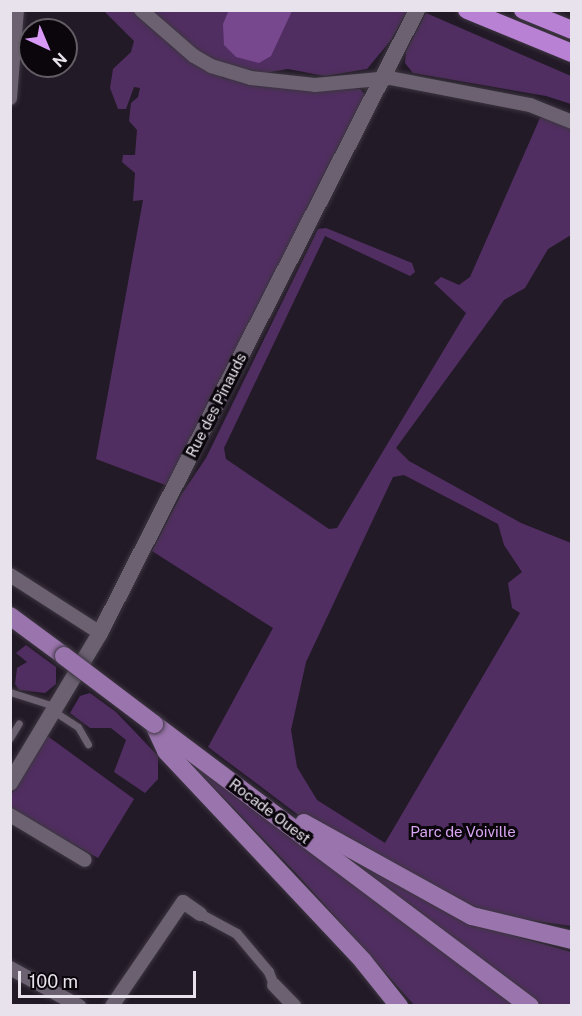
<!DOCTYPE html>
<html>
<head>
<meta charset="utf-8">
<style>
  body { margin:0 }
  #map { position:relative; width:582px; height:1016px; overflow:hidden; background:#231a27; font-family:"Public Sans",sans-serif }
  div>[style] { position:absolute }
  .green>* { inset:0; background:#512e61 }
  .water>* { inset:0; background:#78488f }
  .roads { filter:drop-shadow(0 0 2px #3c3640) drop-shadow(0 0 2px #3c3640) }
  .service>* { height:7px; margin:-3.5px; padding:0 3.5px; transform-origin:3.5px; border-radius:3.5px; background:#6b6171 }
  .pedestrian>* { height:10px; margin:-5px; padding:0 5px; transform-origin:5px; border-radius:5px; background:#6b6171 }
  .minor>* { height:14px; margin:-7px; padding:0 7px; transform-origin:7px; border-radius:7px; background:#6b6171 }
  .tertiary>* { height:16px; margin:-8px; padding:0 8px; transform-origin:8px; border-radius:8px; background:#6b6171 }
  .primary>* { height:18px; margin:-9px; padding:0 9px; transform-origin:9px; border-radius:9px; background:#9a74ac }
  .motorway>* { height:18px; margin:-9px; padding:0 9px; transform-origin:9px; border-radius:9px; background:#b981d4 }
  .bridges { filter:drop-shadow(0 0 2px #3c3640) drop-shadow(0 0 2px #3c3640) }
  .primary-bridge>* { height:18px; margin:-9px; padding:0 9px; transform-origin:9px; border-radius:9px; background:#9a74ac }
  span { translate:-50% -50%; white-space:nowrap; text-align:center; line-height:1.15; -webkit-text-stroke:6px #0a060c; paint-order:stroke }
  .street-label { font-size:15px; color:#e8e2ec }
  .park-label { font-size:15px; color:#daa6f4 }
  .frame { position:absolute; inset:0; border:12px solid #e8e2ec; pointer-events:none }
  .north { position:absolute; left:18px; top:18px; width:60px; height:60px; box-sizing:border-box; background:#0a060c; border:2px solid #635e66; border-radius:50%; rotate:136deg; font-size:16px; font-weight:700; line-height:24px; text-align:center; color:#e8e2ec }
  .north::after { content:''; display:block; margin:auto; width:21px; height:27px; background:#d99af7; clip-path:polygon(50% 0,100% 100%,50% 72%,0 100%) }
  .scale { position:absolute; left:18px; top:971px; width:178px; height:27px; box-sizing:border-box; border:3px solid #e8e2ec; border-top:0; padding-left:8px; font-size:18px; line-height:21px; white-space:nowrap; color:#e8e2ec; -webkit-text-stroke:4px #0a060c; paint-order:stroke }
</style>
</head>
<body>
<div id="map">
  <div class="green">
    <i style="clip-path:polygon(104px 11px,136px 11px,172px 47px,223px 78px,308px 90px,360px 89px,366px 96px,168px 486px,96px 459px,143px 200px,133px 201px,135px 173px,122px 162px,123px 155px,135px 155px,137px 130px,129px 121px,131px 103px,138px 97px,140px 88px,134px 87px,126px 109px,118px 109px,110px 88px,113px 69px,131px 52px,134px 41px)"></i>
    <i style="clip-path:polygon(150px 11px,406px 10px,407px 11px,391px 40px,367px 69px,325px 76px,288px 69px,265px 73px,208px 60px)"></i>
    <i style="clip-path:polygon(426px 13px,571px 76px,571px 104px,546px 96px,413px 73px,405px 63px,406px 51px)"></i>
    <i style="clip-path:polygon(evenodd,552px 117px,571px 127px,571px 235px,548px 249px,525px 288px,504px 300px,396px 448px,409px 461px,521px 523px,571px 543px,571px 926px,486px 914px,309px 823px,208px 747px,273px 628px,152px 551px,181px 495px,206px 458px,318px 229px,326px 228px,412px 263px,415px 272px,410px 276px,325px 236px,224px 448px,226px 459px,329px 529px,337px 528px,466px 313px,434px 283px,441px 277px,459px 285px,470px 277px,540px 118px,552px 117px,404px 475px,498px 524px,504px 545px,522px 572px,508px 583px,512px 608px,520px 613px,385px 843px,317px 800px,297px 767px,291px 730px,306px 662px,393px 477px,404px 475px)"></i>
    <i style="clip-path:polygon(26px 645px,56px 667px,56px 684px,45px 693px,19px 690px,15px 684px,17px 668px,27px 662px,16px 653px)"></i>
    <i style="clip-path:polygon(90px 693px,116px 712px,158px 756px,158px 779px,145px 793px,114px 772px,126px 740px,111px 728px,90px 728px,70px 713px,80px 696px)"></i>
    <i style="clip-path:polygon(46px 735px,134px 799px,98px 858px,11px 809px,11px 795px)"></i>
    <i style="clip-path:polygon(194px 767px,466px 922px,571px 952px,571px 1005px,414px 1005px,295px 872px)"></i>
  </div>
  <div class="water">
    <i style="clip-path:polygon(229px 10px,292px 10px,292px 11px,271px 56px,259px 63px,236px 57px,224px 45px,223px 24px)"></i>
  </div>
  <div class="roads">
    <div class="service">
      <i style="left:10px;top:692px;width:46px;rotate:17.7deg"></i>
      <i style="left:55px;top:712px;width:27px;rotate:33deg"></i>
      <i style="left:78px;top:727px;width:20px;rotate:60deg"></i>
      <i style="left:10px;top:738px;width:17px;rotate:-59deg"></i>
    </div>
    <div class="pedestrian">
      <i style="left:200px;top:914px;width:42px;rotate:28.4deg"></i>
      <i style="left:237px;top:934px;width:50px;rotate:49.9deg"></i>
      <i style="left:269px;top:972px;width:14px;rotate:69deg"></i>
    </div>
    <div class="minor">
      <i style="left:141px;top:10px;width:70px;rotate:41deg"></i>
      <i style="left:194px;top:56px;width:20px;rotate:30deg"></i>
      <i style="left:211px;top:66px;width:42px;rotate:16.7deg"></i>
      <i style="left:251px;top:78px;width:64px;rotate:6.2deg"></i>
      <i style="left:315px;top:85px;width:75px;rotate:-5.3deg"></i>
      <i style="left:390px;top:78px;width:143px;rotate:10.9deg"></i>
      <i style="left:530px;top:105px;width:45px;rotate:22deg"></i>
      <i style="left:10px;top:98px;width:88px;rotate:-85.5deg"></i>
      <i style="left:10px;top:575px;width:107px;rotate:32.8deg"></i>
      <i style="left:10px;top:815px;width:87px;rotate:31deg"></i>
      <i style="left:10px;top:968px;width:79px;rotate:28.8deg"></i>
      <i style="left:274px;top:985px;width:29px;rotate:46deg"></i>
      <i style="left:112px;top:1006px;width:126px;rotate:-55.7deg"></i>
      <i style="left:183px;top:902px;width:21px;rotate:35deg"></i>
    </div>
    <div class="tertiary">
      <i style="left:10px;top:783px;width:175px;rotate:-59deg"></i>
      <i style="left:100px;top:633px;width:699px;rotate:-63.03deg"></i>
    </div>
    <div class="primary">
      <i style="left:10px;top:616px;width:67px;rotate:36.5deg"></i>
      <i style="left:154px;top:724px;width:470px;rotate:36.9deg"></i>
      <i style="left:154px;top:725px;width:29px;rotate:65deg"></i>
      <i style="left:166px;top:751px;width:288px;rotate:46.8deg"></i>
      <i style="left:363px;top:961px;width:58px;rotate:51.3deg"></i>
      <i style="left:304px;top:823px;width:192px;rotate:29deg"></i>
      <i style="left:472px;top:916px;width:103px;rotate:13.5deg"></i>
    </div>
    <div class="motorway">
      <i style="left:467px;top:10px;width:113px;rotate:22.3deg"></i>
      <i style="left:523px;top:10px;width:53px;rotate:22.2deg"></i>
    </div>
  </div>
  <div class="bridges">
    <div class="primary-bridge">
      <i style="left:64px;top:656px;width:113px;rotate:37.1deg"></i>
    </div>
  </div>
  <div class="street-label">
    <span style="left:216px;top:405px;rotate:-63deg">Rue des Pinauds</span>
    <span style="left:270px;top:811px;rotate:37deg">Rocade Ouest</span>
  </div>
  <div class="park-label">
    <span style="left:463px;top:832px">Parc de Voiville</span>
  </div>
  <div class="frame"></div>
  <div class="north">N</div>
  <div class="scale">100 m</div>
</div>
</body>
</html>
